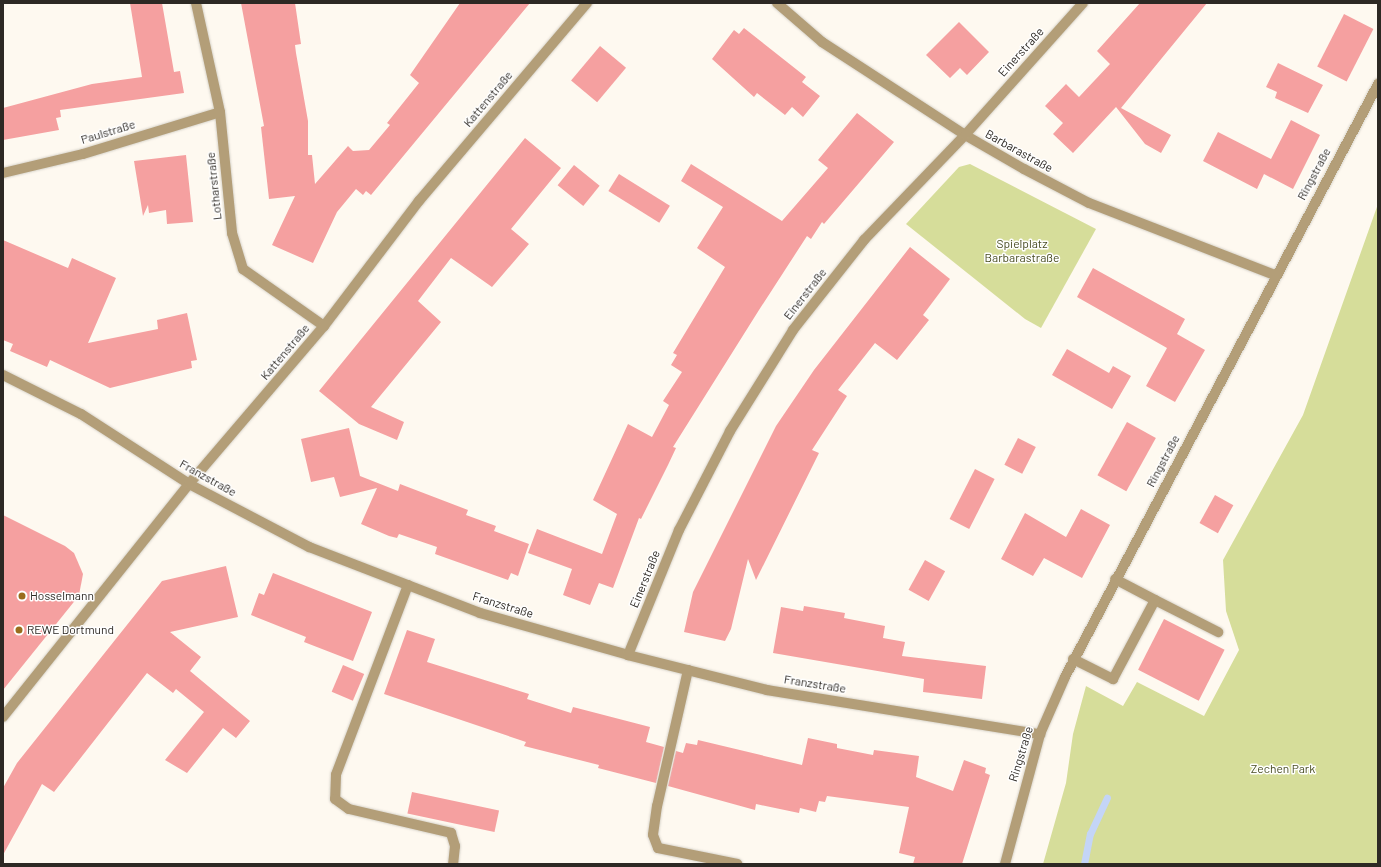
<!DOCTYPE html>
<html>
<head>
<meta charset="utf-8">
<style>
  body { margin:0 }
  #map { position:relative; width:1381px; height:867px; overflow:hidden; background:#fef9f0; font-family:Barlow,sans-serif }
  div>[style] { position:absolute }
  .green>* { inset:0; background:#d6dd9a }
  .stream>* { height:7px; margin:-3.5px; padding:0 3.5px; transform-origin:3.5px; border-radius:3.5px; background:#c4d5f7 }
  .building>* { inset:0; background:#f5a0a0; transform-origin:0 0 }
  .roads { filter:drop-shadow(0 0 1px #d8d4cb) drop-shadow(0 0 1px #d8d4cb) }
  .lane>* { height:10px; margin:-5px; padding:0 5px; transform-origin:5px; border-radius:5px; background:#b39e78 }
  .street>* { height:10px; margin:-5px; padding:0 5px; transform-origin:5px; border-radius:5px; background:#b39e78 }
  .dots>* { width:11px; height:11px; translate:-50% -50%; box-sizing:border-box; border:2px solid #fff; border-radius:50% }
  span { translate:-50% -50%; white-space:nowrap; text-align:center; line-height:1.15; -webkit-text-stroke:3px #fff; paint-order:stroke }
  .street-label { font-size:12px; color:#2d2924 }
  .park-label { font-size:12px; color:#484c21 }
  .poi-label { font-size:12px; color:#2d2924 }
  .left { translate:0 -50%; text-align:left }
  .frame { position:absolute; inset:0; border:4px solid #2d2924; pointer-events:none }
</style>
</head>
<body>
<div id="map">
  <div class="green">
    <i style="clip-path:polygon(970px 164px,1096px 229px,1041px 328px,1025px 319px,906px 224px,959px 167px)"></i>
    <i style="clip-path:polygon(1378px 204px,1378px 864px,1043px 864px,1066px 783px,1073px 734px,1086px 686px,1123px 706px,1137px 682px,1204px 716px,1239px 650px,1226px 611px,1223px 560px,1303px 415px)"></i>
  </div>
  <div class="stream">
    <i style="left:1084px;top:864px;width:31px;rotate:-79deg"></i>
    <i style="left:1090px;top:834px;width:40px;rotate:-65deg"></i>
  </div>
  <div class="building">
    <i style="clip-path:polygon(130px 3px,162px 3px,174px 72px,180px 71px,184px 93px,60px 110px,61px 117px,56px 118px,59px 130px,3px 140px,3px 108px,92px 84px,142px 77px)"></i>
    <i style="clip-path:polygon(241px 3px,295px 3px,301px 44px,295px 45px,296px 53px,308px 121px,308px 155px,312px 155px,315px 184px,348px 146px,353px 151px,369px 150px,390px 125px,387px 123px,419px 83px,410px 75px,460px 3px,530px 3px,371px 195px,366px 191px,363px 195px,356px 189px,337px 212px,313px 263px,272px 245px,295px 196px,269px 199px,261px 127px,264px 126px)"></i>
    <i style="clip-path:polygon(1140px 3px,1207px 3px,1121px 108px,1171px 135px,1161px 153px,1145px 144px,1116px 107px,1073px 153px,1053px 134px,1063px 123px,1045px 106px,1066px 84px,1079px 97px,1110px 64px,1097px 51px)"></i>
    <i style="left:1344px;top:14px;width:33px;height:59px;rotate:27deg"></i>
    <i style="clip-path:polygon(959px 22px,989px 52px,967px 75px,960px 68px,950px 78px,926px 55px)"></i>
    <i style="clip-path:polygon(744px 28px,806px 77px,802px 82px,820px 96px,803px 117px,792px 107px,785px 115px,757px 93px,754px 97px,712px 59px,734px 30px,739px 34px)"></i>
    <i style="left:600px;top:46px;width:34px;height:45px;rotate:40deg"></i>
    <i style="clip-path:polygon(1278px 63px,1323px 85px,1308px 113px,1275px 98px,1277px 92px,1266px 87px)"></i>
    <i style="clip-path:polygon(857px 113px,894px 142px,824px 224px,822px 222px,811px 239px,807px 236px,759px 310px,673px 447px,676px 448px,668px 465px,641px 519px,639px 518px,613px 588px,599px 583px,590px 605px,563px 595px,572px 569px,528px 553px,537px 529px,602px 554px,617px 514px,593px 500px,628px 424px,652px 437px,669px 405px,663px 401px,682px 372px,671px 365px,677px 355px,673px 353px,725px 267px,697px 248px,723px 207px,681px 181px,691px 164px,782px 221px,828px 168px,818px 160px)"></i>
    <i style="clip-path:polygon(1291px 120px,1320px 135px,1293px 189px,1264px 174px,1257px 189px,1203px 161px,1218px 132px,1271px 159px)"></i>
    <i style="clip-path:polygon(525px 138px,561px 168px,511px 229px,529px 244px,492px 287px,451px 258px,418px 301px,441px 322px,371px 407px,404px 422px,397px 440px,359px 424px,319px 391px)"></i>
    <i style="clip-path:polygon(186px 155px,193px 222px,167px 224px,166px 210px,149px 213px,148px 205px,143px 216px,134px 161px)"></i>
    <i style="left:574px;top:165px;width:33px;height:26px;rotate:39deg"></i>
    <i style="left:619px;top:174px;width:60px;height:20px;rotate:32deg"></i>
    <i style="clip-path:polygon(3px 240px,68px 268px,72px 258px,116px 278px,88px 343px,158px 329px,157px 320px,187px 313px,197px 360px,191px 361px,192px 368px,110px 388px,50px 360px,47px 367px,10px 351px,13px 344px,3px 340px)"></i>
    <i style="clip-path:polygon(910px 247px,950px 279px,923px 315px,929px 320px,897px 360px,875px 343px,838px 390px,847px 396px,812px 450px,819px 453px,756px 580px,748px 559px,731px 629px,725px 641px,684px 632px,693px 592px,776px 426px,814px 370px)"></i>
    <i style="clip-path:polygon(1093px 268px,1185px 319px,1177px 334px,1205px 350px,1175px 402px,1146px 386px,1167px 348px,1077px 297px)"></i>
    <i style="clip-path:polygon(1067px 349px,1109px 373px,1113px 366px,1131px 376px,1112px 409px,1052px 375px)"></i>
    <i style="left:1127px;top:422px;width:33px;height:61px;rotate:29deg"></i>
    <i style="clip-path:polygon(349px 428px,360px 476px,398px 491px,400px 484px,468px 510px,466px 515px,496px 526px,494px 531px,529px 544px,518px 576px,511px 573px,508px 580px,435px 554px,437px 547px,399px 534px,397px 538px,389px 536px,361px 524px,377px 488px,340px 497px,334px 477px,311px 482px,301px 439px)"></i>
    <i style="left:1018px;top:438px;width:20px;height:30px;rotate:27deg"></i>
    <i style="left:975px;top:469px;width:22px;height:56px;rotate:27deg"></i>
    <i style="left:1215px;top:495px;width:21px;height:32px;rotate:29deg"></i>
    <i style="clip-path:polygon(1081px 509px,1110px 525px,1082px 578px,1044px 558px,1033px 576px,1001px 559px,1025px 513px,1066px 537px)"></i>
    <i style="clip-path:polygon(3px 515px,65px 546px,74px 553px,83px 574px,79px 595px,73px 603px,3px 690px)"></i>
    <i style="left:925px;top:560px;width:23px;height:34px;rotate:29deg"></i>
    <i style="clip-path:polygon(226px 566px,238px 617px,170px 632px,201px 657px,190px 671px,250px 721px,236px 738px,223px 728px,187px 773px,165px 760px,204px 712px,176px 689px,173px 693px,147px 673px,54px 792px,42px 784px,3px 855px,3px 788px,17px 763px,162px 581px)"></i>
    <i style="clip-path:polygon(273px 573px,372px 612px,353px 661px,304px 642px,306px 637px,251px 615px,259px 593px,264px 595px)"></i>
    <i style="clip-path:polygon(804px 606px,845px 613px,844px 618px,885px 626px,883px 638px,905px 642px,902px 656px,986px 666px,982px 699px,923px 692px,924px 679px,773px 653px,781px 607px,803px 611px)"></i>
    <i style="left:1164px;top:619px;width:68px;height:57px;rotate:27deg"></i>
    <i style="clip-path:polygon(407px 630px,435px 639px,427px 662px,529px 694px,527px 699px,571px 713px,573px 707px,650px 727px,646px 742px,664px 747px,656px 783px,598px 768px,599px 765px,524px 746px,526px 742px,384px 694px)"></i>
    <i style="left:343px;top:665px;width:23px;height:29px;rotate:23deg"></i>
    <i style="clip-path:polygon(808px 738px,837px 744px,837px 748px,873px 755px,874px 750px,919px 756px,916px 777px,953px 791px,964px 760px,986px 768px,985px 773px,990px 775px,962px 864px,913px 864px,915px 857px,899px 853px,909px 807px,827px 796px,825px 802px,819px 801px,816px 812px,800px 808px,799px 813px,756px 804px,755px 810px,668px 786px,676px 751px,683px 753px,686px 743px,697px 745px,698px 740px,802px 765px)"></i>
    <i style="left:412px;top:792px;width:89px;height:22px;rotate:12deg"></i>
  </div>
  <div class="roads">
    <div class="lane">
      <i style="left:408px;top:585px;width:203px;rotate:110.8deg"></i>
      <i style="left:336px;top:775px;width:24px;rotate:92deg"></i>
      <i style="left:335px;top:799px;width:17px;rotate:36deg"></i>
      <i style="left:349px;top:809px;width:105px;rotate:13.2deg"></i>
      <i style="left:451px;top:833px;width:14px;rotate:73deg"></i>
      <i style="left:455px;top:846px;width:18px;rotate:96deg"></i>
      <i style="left:1155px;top:600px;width:71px;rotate:26.9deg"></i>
      <i style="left:1073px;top:659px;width:45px;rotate:26.6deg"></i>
      <i style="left:1113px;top:679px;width:89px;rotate:-62deg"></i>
      <i style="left:1155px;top:600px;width:45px;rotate:-152.3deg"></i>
      <i style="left:688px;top:670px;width:139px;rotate:102.8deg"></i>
      <i style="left:657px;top:806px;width:29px;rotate:98deg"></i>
      <i style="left:653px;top:835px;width:14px;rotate:69deg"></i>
      <i style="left:658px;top:848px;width:81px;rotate:11.4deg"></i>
    </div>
    <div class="street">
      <i style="left:196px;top:3px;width:112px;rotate:77.6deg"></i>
      <i style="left:220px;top:112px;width:122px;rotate:84.3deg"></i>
      <i style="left:232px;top:233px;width:38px;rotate:73deg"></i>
      <i style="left:243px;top:269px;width:99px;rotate:35.1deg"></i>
      <i style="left:777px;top:3px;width:60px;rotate:40.9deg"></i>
      <i style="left:822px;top:42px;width:171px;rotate:33deg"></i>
      <i style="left:965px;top:135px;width:68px;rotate:30deg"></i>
      <i style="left:1024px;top:169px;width:73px;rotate:27.6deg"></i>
      <i style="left:1089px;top:203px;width:199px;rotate:21.2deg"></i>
      <i style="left:3px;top:173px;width:82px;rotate:-13.4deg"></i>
      <i style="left:83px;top:154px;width:143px;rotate:-17deg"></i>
      <i style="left:3px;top:375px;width:87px;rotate:26.6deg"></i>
      <i style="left:81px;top:414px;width:129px;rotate:32.9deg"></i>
      <i style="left:189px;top:484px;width:136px;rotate:27.7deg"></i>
      <i style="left:309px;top:547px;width:183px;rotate:21.1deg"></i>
      <i style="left:480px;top:613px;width:154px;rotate:15.8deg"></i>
      <i style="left:628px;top:655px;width:143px;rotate:14.1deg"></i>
      <i style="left:767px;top:690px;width:277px;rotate:9.2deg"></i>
      <i style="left:628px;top:655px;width:135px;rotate:-67.8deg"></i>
      <i style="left:679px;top:530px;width:111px;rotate:-62.7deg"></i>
      <i style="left:730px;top:431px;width:119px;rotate:-58deg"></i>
      <i style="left:793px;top:330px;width:115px;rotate:-51.7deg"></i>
      <i style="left:864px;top:240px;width:146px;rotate:-46.1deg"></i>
      <i style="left:965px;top:135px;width:177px;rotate:-48.2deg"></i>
      <i style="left:3px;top:717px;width:298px;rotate:-51.4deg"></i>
      <i style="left:189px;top:484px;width:208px;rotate:-49.5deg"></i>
      <i style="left:324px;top:326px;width:157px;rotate:-52.8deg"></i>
      <i style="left:419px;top:201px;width:260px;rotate:-49.7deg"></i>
      <i style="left:1005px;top:864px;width:135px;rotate:-74.9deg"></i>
      <i style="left:1040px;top:734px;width:62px;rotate:-66.3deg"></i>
      <i style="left:1065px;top:677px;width:671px;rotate:-62.17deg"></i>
    </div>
  </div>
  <div class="dots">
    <i style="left:22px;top:596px;background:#9a6d1d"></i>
    <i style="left:19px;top:630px;background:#9a6d1d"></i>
  </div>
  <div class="street-label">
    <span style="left:1021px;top:52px;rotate:-48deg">Einerstraße</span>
    <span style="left:488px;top:99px;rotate:-50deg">Kattenstraße</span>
    <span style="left:108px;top:132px;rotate:-17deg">Paulstraße</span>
    <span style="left:1019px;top:151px;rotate:29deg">Barbarastraße</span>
    <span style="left:1314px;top:174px;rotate:-62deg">Ringstraße</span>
    <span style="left:214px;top:186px;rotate:-96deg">Lotharstraße</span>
    <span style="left:805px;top:294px;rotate:-52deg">Einerstraße</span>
    <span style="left:285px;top:352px;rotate:-50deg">Kattenstraße</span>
    <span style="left:1163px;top:461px;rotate:-62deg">Ringstraße</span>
    <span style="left:208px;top:478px;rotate:29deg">Franzstraße</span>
    <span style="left:645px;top:579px;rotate:-68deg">Einerstraße</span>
    <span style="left:503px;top:605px;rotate:17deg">Franzstraße</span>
    <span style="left:815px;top:684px;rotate:9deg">Franzstraße</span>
    <span style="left:1021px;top:754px;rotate:-73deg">Ringstraße</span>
  </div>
  <div class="park-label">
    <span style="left:1022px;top:251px">Spielplatz<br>Barbarastraße</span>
    <span style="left:1283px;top:769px">Zechen Park</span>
  </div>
  <div class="poi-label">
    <span class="left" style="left:30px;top:596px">Hosselmann</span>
    <span class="left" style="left:27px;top:630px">REWE Dortmund</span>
  </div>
  <div class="frame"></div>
</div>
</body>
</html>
